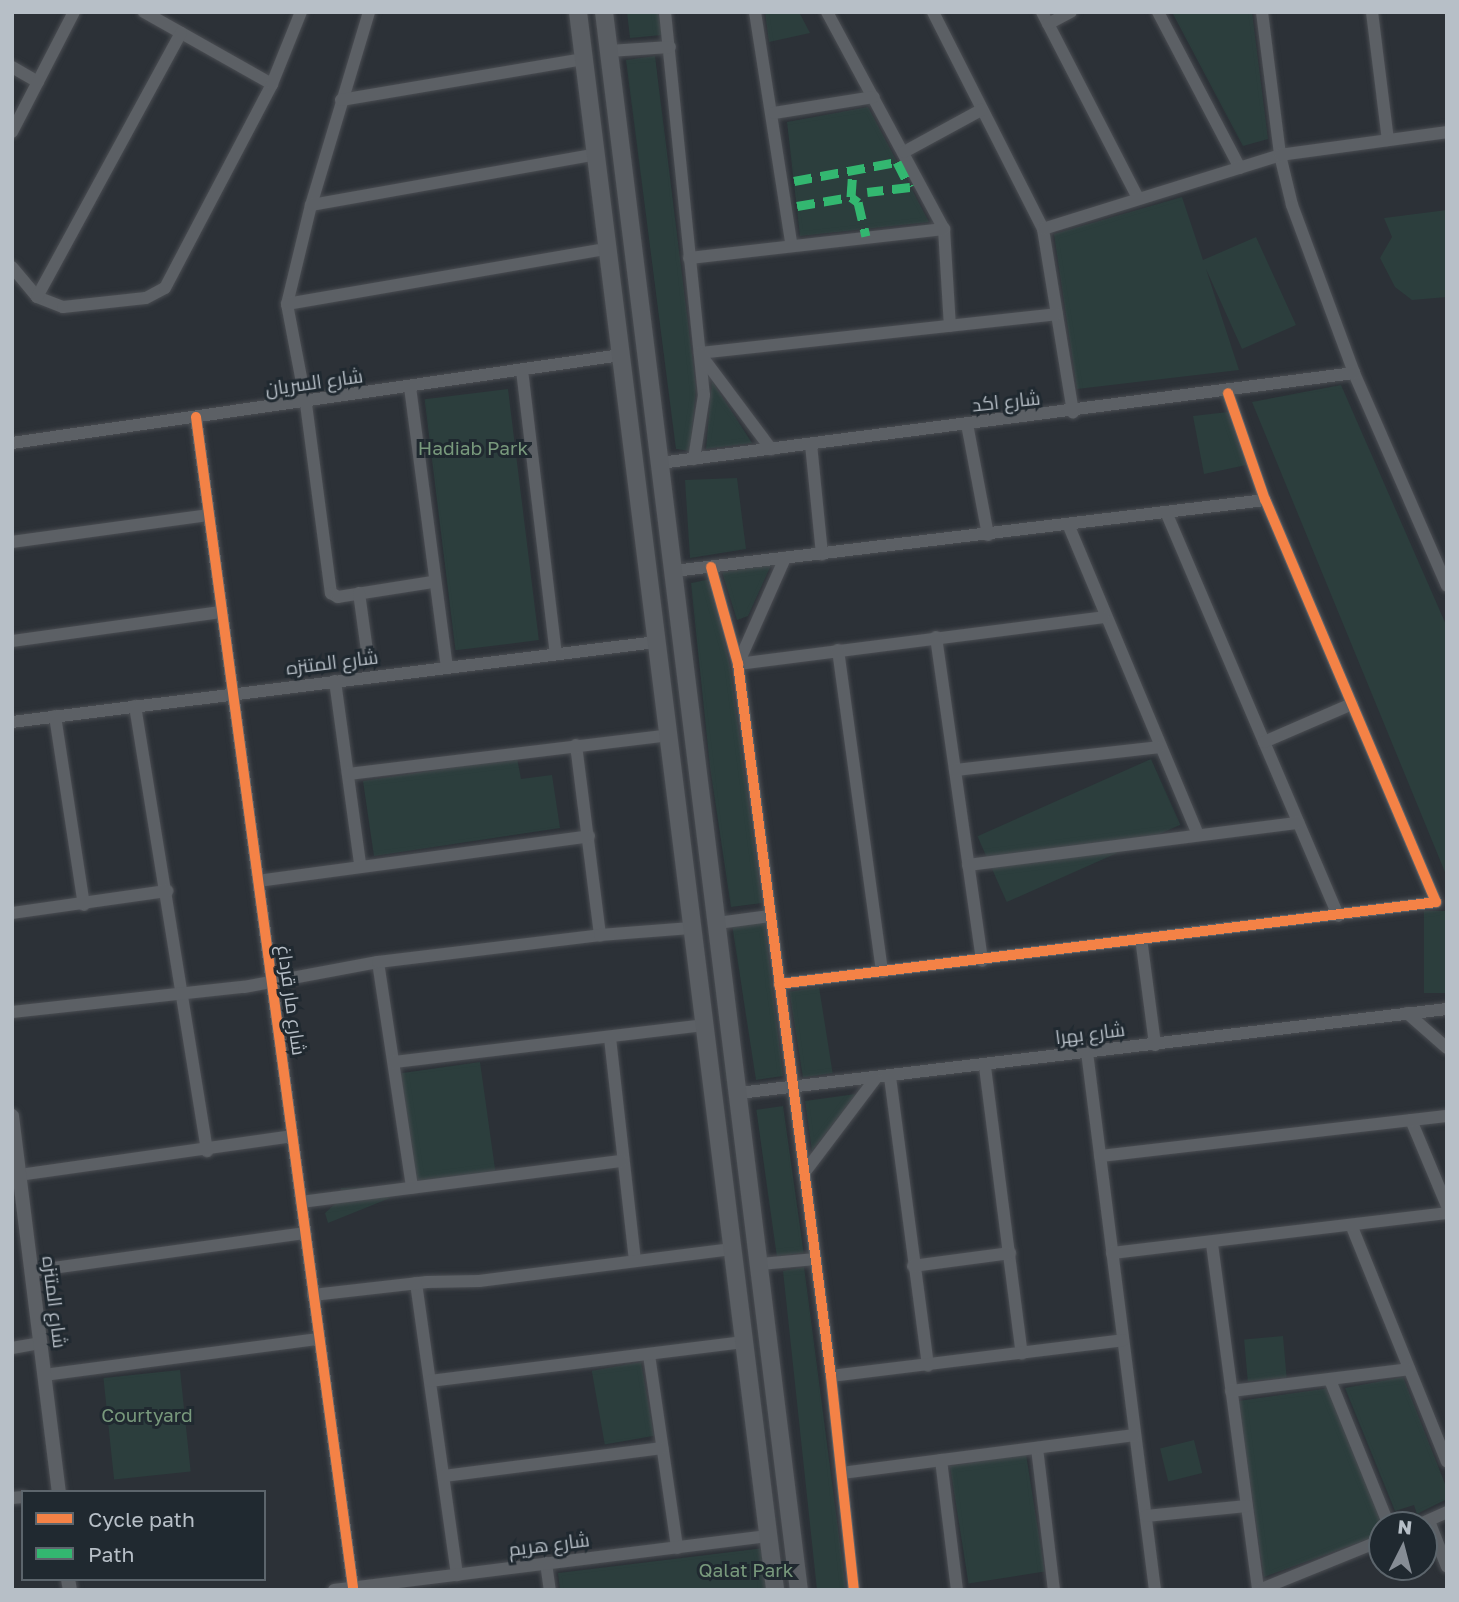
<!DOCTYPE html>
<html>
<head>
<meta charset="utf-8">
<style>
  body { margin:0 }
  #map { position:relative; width:1459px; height:1602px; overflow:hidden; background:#2c3137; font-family:"Golos Text",Cairo,sans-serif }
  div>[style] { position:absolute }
  .green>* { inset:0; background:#2c3e3d; transform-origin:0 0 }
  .roads { filter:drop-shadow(0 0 2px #4a4d52) drop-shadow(0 0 2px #4a4d52) }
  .minor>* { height:12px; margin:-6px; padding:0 6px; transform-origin:6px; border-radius:6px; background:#5c6065 }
  .tertiary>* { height:14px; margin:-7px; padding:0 7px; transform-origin:7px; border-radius:7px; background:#5c6065 }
  .secondary>* { height:18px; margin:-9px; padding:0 9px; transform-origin:9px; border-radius:9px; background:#5a5e63 }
  .quiet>* { height:9px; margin-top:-4.5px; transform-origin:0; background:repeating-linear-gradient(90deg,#33b770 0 18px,transparent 0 27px) }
  .cycleway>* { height:10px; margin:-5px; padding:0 5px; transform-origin:5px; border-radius:5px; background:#f48246 }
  span { translate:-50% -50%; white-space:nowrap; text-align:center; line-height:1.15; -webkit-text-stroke:6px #202930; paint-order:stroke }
  .street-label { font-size:19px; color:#b7bfc7 }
  .park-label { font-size:19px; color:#78997c }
  .frame { position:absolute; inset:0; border:14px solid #b7bfc7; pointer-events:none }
  .legend { position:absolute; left:21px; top:1490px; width:245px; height:91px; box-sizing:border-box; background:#202930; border:2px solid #5c656c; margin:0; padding:9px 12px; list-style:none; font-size:21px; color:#b7bfc7 }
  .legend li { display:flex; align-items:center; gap:14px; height:35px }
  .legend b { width:35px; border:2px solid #5c656c }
  .north { position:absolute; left:1368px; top:1511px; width:70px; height:70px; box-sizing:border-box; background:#202930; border:2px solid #5c656c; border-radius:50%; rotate:6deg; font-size:19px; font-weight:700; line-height:28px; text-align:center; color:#b7bfc7 }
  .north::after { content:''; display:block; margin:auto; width:24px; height:32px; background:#868d95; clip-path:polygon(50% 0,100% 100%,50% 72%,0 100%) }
</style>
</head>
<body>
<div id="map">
  <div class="green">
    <i style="clip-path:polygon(627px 12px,658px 12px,662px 35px,630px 38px)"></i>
    <i style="clip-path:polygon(765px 12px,799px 12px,810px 33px,769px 42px)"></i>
    <i style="clip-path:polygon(1172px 12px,1252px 12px,1268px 139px,1243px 146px)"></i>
    <i style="clip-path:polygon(655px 56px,696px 388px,690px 451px,676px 449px,626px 60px)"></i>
    <i style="clip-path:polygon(868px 107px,929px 222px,800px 236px,787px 122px)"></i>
    <i style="clip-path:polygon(1182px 197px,1203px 260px,1256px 237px,1296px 325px,1242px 349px,1206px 269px,1239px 370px,1077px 389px,1054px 234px)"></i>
    <i style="clip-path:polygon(1447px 210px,1447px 297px,1412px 300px,1395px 287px,1380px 258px,1392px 237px,1384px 218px)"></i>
    <i style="clip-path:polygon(712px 381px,752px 443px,706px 449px)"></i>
    <i style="clip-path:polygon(1341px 385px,1447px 627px,1447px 877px,1252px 402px)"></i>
    <i style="left:508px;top:389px;width:253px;height:84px;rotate:83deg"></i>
    <i style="clip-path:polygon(1228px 412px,1251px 464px,1204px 474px,1193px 416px)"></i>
    <i style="clip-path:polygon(737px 478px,746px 549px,690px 558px,685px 480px)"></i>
    <i style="clip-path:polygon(771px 565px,748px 616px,737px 620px,722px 572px)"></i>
    <i style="clip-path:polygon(711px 579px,730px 667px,762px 903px,731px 907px,710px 767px,691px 583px)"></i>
    <i style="clip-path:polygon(517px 758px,521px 779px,552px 775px,560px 828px,374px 856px,363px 781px)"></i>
    <i style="left:1151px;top:759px;width:72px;height:190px;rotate:66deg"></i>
    <i style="left:1447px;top:911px;width:82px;height:23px;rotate:90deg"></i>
    <i style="clip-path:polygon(764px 920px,783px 1076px,756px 1080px,732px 924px)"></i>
    <i style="left:819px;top:987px;width:87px;height:30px;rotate:81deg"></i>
    <i style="left:480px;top:1062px;width:110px;height:80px;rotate:82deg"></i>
    <i style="clip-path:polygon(856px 1094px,812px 1151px,805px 1101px)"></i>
    <i style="left:783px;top:1106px;width:148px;height:27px;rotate:82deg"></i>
    <i style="clip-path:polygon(385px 1187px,390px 1198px,328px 1223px,325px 1213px,336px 1203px,341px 1188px)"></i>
    <i style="clip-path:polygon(804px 1267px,846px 1590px,817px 1590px,783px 1271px)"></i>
    <i style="left:1283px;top:1336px;width:42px;height:39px;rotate:85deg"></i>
    <i style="left:641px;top:1362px;width:75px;height:50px;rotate:80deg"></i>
    <i style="left:180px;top:1370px;width:102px;height:77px;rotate:84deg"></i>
    <i style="clip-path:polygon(1403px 1377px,1447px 1489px,1447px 1499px,1417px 1514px,1414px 1505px,1395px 1511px,1345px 1388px)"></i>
    <i style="clip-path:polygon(1337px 1387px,1391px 1525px,1382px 1525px,1382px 1534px,1264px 1577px,1238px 1401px)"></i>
    <i style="left:1194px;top:1440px;width:34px;height:35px;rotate:76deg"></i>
    <i style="left:1026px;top:1454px;width:119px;height:77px;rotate:81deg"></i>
    <i style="clip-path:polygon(764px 1548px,769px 1590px,560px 1590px,558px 1573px)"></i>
  </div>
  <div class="roads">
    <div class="minor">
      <i style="left:144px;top:12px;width:147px;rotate:29.4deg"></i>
      <i style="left:369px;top:12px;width:202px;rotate:106.7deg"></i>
      <i style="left:311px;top:205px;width:102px;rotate:103.6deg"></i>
      <i style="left:287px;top:304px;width:102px;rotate:79.2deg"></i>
      <i style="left:306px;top:404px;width:191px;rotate:82.5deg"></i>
      <i style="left:331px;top:593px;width:8px;rotate:30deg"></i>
      <i style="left:338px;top:597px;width:96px;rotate:-9deg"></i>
      <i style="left:665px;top:12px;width:385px;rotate:84.2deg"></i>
      <i style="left:704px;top:395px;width:65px;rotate:98.9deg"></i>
      <i style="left:755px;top:12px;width:234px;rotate:81.1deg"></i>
      <i style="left:827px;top:12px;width:247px;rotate:61.7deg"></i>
      <i style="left:944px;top:229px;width:97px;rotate:86.5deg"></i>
      <i style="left:933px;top:12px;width:243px;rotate:63.1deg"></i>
      <i style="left:1043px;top:229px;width:186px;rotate:80.7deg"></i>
      <i style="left:1042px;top:12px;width:209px;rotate:62.7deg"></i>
      <i style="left:1158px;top:12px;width:176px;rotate:62.3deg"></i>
      <i style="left:1262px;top:12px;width:144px;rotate:82.8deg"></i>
      <i style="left:1280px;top:155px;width:51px;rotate:76.5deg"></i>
      <i style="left:1292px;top:205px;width:179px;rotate:69.7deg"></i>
      <i style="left:1354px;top:373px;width:232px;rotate:66.4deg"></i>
      <i style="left:1372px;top:12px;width:129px;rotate:82.9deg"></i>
      <i style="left:1048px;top:24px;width:26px;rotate:-28deg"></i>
      <i style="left:609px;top:51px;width:61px;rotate:-3.8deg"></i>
      <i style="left:12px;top:67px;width:30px;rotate:30deg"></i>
      <i style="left:341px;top:100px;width:246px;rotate:-9.6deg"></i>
      <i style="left:774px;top:113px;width:101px;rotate:-9.1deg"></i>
      <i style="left:12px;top:132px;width:135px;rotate:-62.7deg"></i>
      <i style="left:904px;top:152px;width:88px;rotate:-28.6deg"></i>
      <i style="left:311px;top:205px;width:290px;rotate:-10.1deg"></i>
      <i style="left:1043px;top:229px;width:248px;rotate:-17.3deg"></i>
      <i style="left:1280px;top:155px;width:169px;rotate:-7.8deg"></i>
      <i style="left:689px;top:258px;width:257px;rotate:-6.5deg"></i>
      <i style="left:12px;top:267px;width:39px;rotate:50deg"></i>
      <i style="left:37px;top:297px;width:28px;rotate:21deg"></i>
      <i style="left:63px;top:307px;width:83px;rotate:-6.2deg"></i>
      <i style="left:146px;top:298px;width:21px;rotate:-28deg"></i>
      <i style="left:165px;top:288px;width:230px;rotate:-62.3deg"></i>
      <i style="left:272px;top:84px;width:78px;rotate:-68.1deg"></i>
      <i style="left:37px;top:297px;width:301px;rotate:-61.4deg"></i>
      <i style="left:287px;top:304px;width:325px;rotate:-9.8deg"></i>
      <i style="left:700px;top:353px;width:359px;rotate:-6.2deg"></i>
      <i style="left:700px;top:354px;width:119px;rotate:53.2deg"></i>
      <i style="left:522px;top:370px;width:286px;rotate:83.2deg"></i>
      <i style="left:410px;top:387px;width:282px;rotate:82.5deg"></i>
      <i style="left:196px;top:417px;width:1181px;rotate:82.36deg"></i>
      <i style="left:967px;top:424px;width:113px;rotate:79.3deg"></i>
      <i style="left:12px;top:443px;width:615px;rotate:-8.22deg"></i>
      <i style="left:811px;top:444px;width:111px;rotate:84.3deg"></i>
      <i style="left:660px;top:463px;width:700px;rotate:-7.39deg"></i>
      <i style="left:1166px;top:512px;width:439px;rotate:66.9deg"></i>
      <i style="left:1068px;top:524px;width:337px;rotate:67.3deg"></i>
      <i style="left:12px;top:542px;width:199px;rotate:-7.8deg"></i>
      <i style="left:785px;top:558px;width:116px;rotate:113.9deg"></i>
      <i style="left:738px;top:664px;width:369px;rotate:-7.3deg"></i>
      <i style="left:711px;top:567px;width:101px;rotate:74.4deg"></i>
      <i style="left:738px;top:664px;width:718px;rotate:82.56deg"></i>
      <i style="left:831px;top:1376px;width:215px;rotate:83.9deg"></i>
      <i style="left:674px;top:571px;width:595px;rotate:-6.85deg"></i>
      <i style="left:359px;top:593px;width:66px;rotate:82.1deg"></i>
      <i style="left:936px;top:637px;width:327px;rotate:81.9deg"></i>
      <i style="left:12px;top:641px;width:212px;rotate:-7.9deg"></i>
      <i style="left:838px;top:650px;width:325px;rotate:82.2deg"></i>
      <i style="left:335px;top:681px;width:185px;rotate:82.2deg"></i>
      <i style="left:135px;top:706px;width:451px;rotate:80.8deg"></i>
      <i style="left:55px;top:716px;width:191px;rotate:81.3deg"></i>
      <i style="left:12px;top:722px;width:649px;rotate:-7.08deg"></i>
      <i style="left:1264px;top:742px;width:96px;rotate:-23.4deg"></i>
      <i style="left:576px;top:745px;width:192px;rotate:82.8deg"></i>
      <i style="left:955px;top:770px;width:205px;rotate:-6.4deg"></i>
      <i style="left:348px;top:774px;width:322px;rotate:-6.9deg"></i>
      <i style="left:968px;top:865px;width:333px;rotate:-7.3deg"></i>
      <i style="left:258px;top:881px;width:334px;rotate:-7.7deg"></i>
      <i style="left:12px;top:913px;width:157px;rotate:-8.1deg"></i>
      <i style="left:718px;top:923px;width:52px;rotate:-7.7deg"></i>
      <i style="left:1141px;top:938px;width:108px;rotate:82.5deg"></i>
      <i style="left:378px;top:962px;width:228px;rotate:81.4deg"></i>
      <i style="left:779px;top:984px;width:662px;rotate:-7.11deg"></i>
      <i style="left:1436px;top:902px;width:437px;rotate:-113deg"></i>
      <i style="left:1265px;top:500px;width:113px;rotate:-109.1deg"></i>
      <i style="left:12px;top:1012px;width:233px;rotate:-6.2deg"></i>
      <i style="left:244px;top:987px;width:136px;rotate:-10.6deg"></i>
      <i style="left:378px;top:962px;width:224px;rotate:-6.9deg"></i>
      <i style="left:600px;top:935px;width:91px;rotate:-4.4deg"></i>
      <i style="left:1407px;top:1013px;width:53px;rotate:41.2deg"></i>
      <i style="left:610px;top:1038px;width:224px;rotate:83.6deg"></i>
      <i style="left:1087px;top:1052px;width:542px;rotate:82.8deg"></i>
      <i style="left:394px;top:1062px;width:312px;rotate:-6.8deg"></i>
      <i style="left:985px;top:1067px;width:289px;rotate:82.7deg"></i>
      <i style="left:890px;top:1077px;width:291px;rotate:82.5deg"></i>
      <i style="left:739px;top:1093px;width:713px;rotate:-6.77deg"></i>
      <i style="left:1411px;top:1120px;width:93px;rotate:67.3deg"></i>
      <i style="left:1100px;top:1156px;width:349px;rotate:-6.6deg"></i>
      <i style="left:804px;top:1173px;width:118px;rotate:-52.9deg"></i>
      <i style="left:19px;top:1175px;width:276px;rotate:-8.1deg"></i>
      <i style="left:301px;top:1202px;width:324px;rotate:-7.3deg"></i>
      <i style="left:1352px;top:1227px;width:253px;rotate:68deg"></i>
      <i style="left:1212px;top:1244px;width:349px;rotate:82.4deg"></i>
      <i style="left:1112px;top:1253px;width:337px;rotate:-6.8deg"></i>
      <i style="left:760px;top:1264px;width:56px;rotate:-5.1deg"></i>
      <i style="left:913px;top:1266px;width:98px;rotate:-7.6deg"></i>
      <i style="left:31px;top:1271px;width:277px;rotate:-7.9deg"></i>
      <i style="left:416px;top:1283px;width:295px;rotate:82deg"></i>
      <i style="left:313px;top:1295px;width:115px;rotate:-6.5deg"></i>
      <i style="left:427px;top:1282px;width:52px;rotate:-1.1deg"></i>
      <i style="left:479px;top:1281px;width:255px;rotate:-7.2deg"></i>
      <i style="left:12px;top:1348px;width:28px;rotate:-10deg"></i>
      <i style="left:649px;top:1355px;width:195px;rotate:81.7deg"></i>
      <i style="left:44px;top:1375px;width:277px;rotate:-7.5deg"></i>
      <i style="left:831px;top:1376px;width:294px;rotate:-7deg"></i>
      <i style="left:1330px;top:1380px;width:157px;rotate:67.9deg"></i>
      <i style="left:430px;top:1381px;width:316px;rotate:-7.1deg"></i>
      <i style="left:1231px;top:1391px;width:179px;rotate:-7deg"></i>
      <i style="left:1037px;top:1448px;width:143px;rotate:83.2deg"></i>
      <i style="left:941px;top:1460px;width:131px;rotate:83deg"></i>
      <i style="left:842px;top:1473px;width:295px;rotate:-7.4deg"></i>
      <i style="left:444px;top:1476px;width:220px;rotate:-7.3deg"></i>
      <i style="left:12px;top:1498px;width:11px;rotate:-5deg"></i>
      <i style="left:1146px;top:1516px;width:101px;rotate:-5.7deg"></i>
      <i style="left:1429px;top:1521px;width:49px;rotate:68.6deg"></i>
      <i style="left:1418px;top:1525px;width:32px;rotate:-24deg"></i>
      <i style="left:546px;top:1563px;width:27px;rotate:82deg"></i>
      <i style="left:334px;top:1590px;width:437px;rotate:-7.1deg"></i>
      <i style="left:1259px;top:1590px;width:133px;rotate:-22.1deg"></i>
    </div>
    <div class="tertiary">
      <i style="left:12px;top:1116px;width:379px;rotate:82.9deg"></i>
      <i style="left:68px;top:1579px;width:11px;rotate:80deg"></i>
    </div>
    <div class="secondary">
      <i style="left:578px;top:12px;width:1590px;rotate:82.88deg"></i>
      <i style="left:604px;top:12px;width:1590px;rotate:82.96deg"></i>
    </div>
  </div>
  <div class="quiet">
    <i style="left:794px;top:181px;width:105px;rotate:-10.5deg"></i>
    <i style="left:897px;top:162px;width:28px;rotate:63deg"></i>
    <i style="left:910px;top:187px;width:43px;rotate:173.4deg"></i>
    <i style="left:851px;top:197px;width:27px;rotate:-86deg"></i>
    <i style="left:797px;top:206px;width:55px;rotate:-9.5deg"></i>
    <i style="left:851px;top:197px;width:9px;rotate:36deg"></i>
    <i style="left:858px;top:202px;width:35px;rotate:77deg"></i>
  </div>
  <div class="cycleway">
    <i style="left:196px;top:417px;width:1181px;rotate:82.36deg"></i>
    <i style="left:711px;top:567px;width:101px;rotate:74.4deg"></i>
    <i style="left:738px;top:664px;width:718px;rotate:82.56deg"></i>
    <i style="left:831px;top:1376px;width:215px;rotate:83.9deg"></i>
    <i style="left:779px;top:984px;width:662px;rotate:-7.11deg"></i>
    <i style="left:1436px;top:902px;width:437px;rotate:-113deg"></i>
    <i style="left:1265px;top:500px;width:113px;rotate:-109.1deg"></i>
  </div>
  <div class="street-label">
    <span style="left:314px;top:382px;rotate:-8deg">شارع السريان</span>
    <span style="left:1006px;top:401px;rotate:-6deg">شارع اكد</span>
    <span style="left:332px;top:662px;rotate:-7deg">شارع المتنزه</span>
    <span style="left:292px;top:1000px;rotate:82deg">شارع مار قرداغ</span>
    <span style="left:1090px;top:1033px;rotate:-7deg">شارع بهرا</span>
    <span style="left:55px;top:1302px;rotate:83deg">شارع المتنزه</span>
    <span style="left:549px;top:1544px;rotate:-7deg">شارع هريم</span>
  </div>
  <div class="park-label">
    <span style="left:473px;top:448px">Hadiab Park</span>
    <span style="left:147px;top:1415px">Courtyard</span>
    <span style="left:746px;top:1570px">Qalat Park</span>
  </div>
  <div class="frame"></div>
  <ul class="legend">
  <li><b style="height:9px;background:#f48246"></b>Cycle path</li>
  <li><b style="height:9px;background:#33b770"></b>Path</li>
  </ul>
  <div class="north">N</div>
</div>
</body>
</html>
